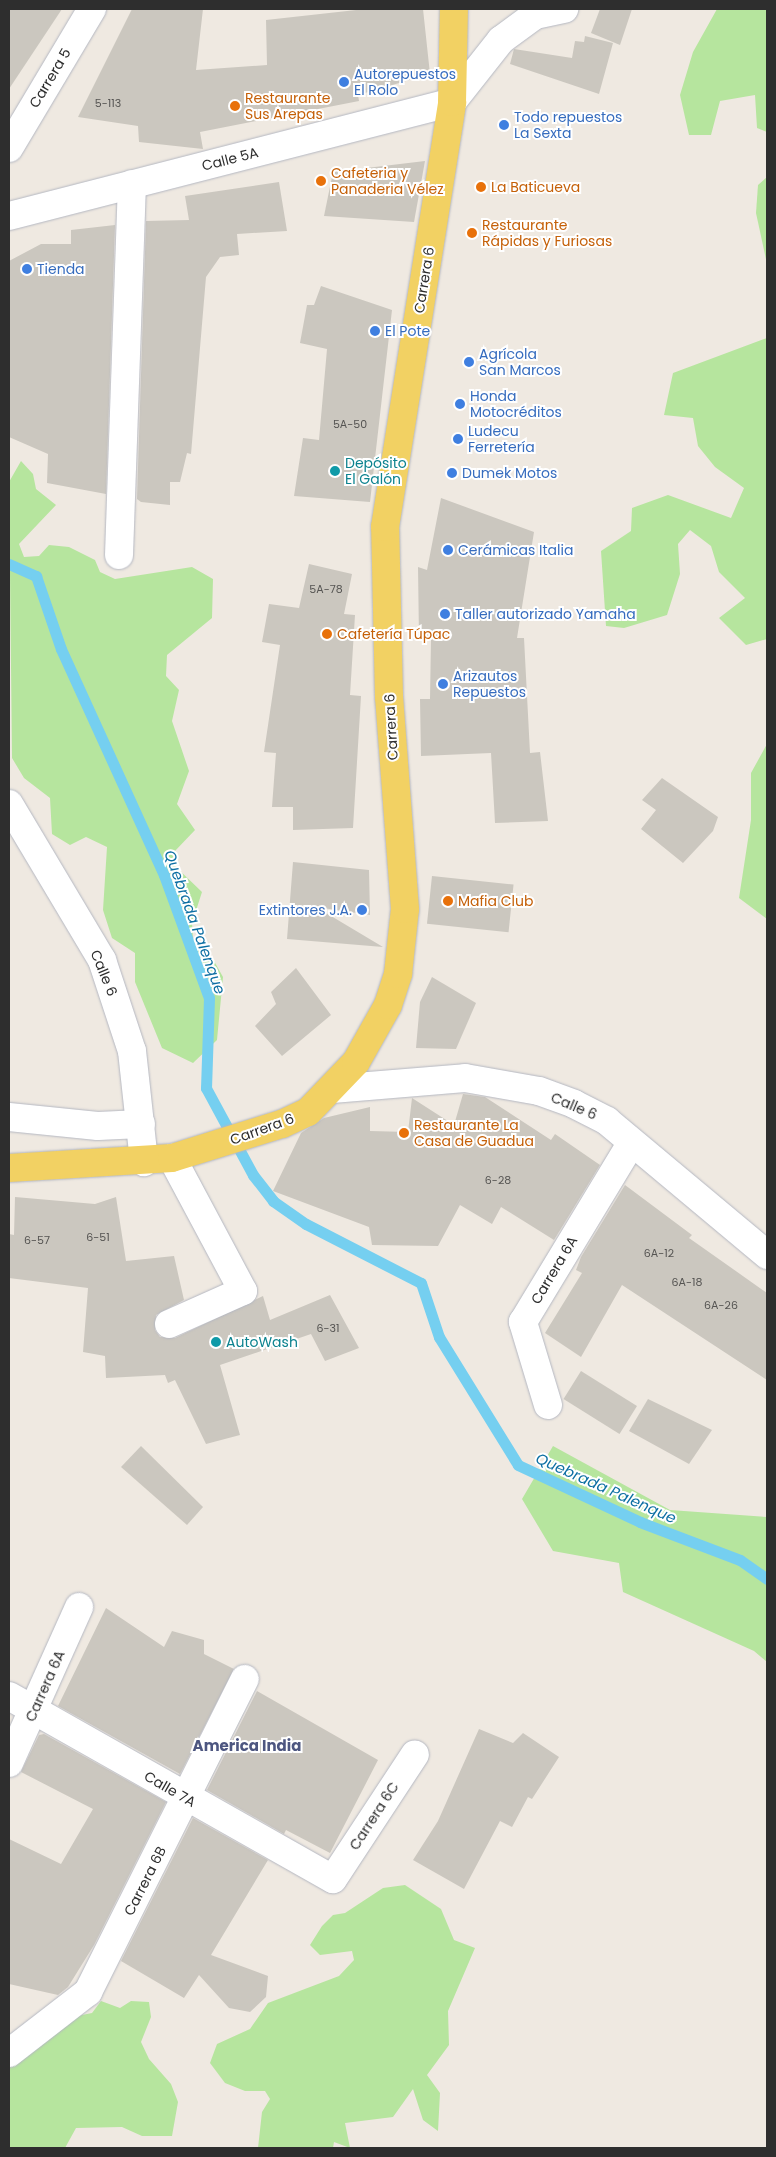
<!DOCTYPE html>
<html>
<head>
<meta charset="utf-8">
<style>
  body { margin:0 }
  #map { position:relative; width:776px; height:2157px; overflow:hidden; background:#efe9e1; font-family:Poppins,sans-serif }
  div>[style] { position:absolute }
  .green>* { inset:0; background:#b6e59e }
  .stream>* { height:11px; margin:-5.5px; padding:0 5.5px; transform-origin:5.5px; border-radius:5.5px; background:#75cff0 }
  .building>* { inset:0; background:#cbc7bf; transform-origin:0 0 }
  .roads { filter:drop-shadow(0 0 1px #b4b7c1) drop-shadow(0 0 1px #b4b7c1) }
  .minor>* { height:28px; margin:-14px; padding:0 14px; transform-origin:14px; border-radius:14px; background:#fff }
  .major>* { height:28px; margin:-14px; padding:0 14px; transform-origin:14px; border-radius:14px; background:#f2d163 }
  .dots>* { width:14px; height:14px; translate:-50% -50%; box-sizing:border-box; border:2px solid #fff; border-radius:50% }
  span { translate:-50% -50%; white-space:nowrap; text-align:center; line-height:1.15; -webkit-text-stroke:4px #fff; paint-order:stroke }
  .number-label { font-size:11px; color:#555452 }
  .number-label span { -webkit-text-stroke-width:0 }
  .shop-label { font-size:14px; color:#366cbe }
  .left { translate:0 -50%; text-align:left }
  .right { translate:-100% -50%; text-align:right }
  .street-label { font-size:14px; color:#2e2e2e }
  .food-label { font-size:14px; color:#c56008 }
  .culture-label { font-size:14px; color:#0d838f }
  .water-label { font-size:15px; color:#0d6fa3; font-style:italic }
  .neighbourhood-label { font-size:15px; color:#4d5680; font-weight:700 }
  .frame { position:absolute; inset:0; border:10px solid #2e2e2e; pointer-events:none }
</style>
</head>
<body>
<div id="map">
  <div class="green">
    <i style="clip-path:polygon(717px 9px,767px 9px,767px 132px,757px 128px,755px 95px,720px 101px,711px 135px,689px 135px,680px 95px,693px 52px)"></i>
    <i style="clip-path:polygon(767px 177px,767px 264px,756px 213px,758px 185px)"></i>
    <i style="clip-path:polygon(767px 338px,767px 639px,746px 645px,719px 618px,745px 598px,719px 572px,711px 546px,690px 530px,678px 544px,680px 574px,667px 615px,624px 628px,606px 626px,601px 551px,631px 531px,632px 508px,668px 495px,731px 518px,744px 488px,715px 467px,698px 446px,693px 418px,664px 415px,673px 373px)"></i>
    <i style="clip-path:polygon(21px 461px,33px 474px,36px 489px,56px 505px,19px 544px,24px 557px,39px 556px,49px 545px,69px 547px,95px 560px,100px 572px,115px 579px,192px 567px,213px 579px,212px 618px,167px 655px,166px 676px,179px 690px,172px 721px,189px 771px,177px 804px,195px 830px,175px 851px,174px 865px,202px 892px,192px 923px,193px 939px,205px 945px,223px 977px,217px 1040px,193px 1063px,162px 1048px,135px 982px,135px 953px,112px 938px,103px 910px,107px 847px,86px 837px,70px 845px,52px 834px,50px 798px,24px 778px,12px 758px,9px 482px)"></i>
    <i style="clip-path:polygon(767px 744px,767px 919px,739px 898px,751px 820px,751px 773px)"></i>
    <i style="clip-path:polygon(553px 1446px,670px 1510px,767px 1517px,767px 1662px,754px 1651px,623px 1592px,619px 1563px,553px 1551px,522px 1499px)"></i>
    <i style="clip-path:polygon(405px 1885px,441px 1909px,454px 1940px,475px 1948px,448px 2011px,449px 2045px,427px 2075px,440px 2093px,438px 2131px,423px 2120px,413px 2089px,393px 2117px,345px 2123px,350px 2148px,334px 2142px,333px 2148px,258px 2148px,262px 2112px,270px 2099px,265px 2091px,245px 2091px,225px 2083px,210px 2063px,217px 2044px,250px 2029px,268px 2003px,339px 1976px,354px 1960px,352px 1951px,320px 1955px,310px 1945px,322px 1926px,333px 1915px,345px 1913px,383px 1888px)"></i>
    <i style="clip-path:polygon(101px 2001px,120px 2008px,131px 2001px,149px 2002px,151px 2017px,141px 2042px,149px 2059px,171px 2084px,178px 2102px,172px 2136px,142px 2136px,122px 2127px,76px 2128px,65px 2148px,9px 2148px,9px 2066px,67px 2018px,92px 2013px)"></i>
  </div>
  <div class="stream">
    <i style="left:9px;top:564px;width:30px;rotate:24deg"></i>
    <i style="left:36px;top:576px;width:77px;rotate:71.1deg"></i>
    <i style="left:61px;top:649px;width:248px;rotate:65.5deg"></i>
    <i style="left:164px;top:875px;width:131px;rotate:69.9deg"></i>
    <i style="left:209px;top:998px;width:90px;rotate:91.9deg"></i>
    <i style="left:206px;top:1088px;width:99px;rotate:61.6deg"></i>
    <i style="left:253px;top:1175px;width:33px;rotate:52deg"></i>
    <i style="left:273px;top:1201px;width:40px;rotate:34.9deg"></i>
    <i style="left:306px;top:1224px;width:129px;rotate:27.2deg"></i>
    <i style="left:421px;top:1283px;width:57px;rotate:71.6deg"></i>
    <i style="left:439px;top:1337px;width:150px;rotate:58.3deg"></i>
    <i style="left:518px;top:1465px;width:135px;rotate:25deg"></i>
    <i style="left:640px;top:1522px;width:107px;rotate:20.8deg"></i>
    <i style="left:740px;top:1560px;width:33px;rotate:35deg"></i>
  </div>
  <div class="building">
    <i style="clip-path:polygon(9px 9px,62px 9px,9px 89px)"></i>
    <i style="clip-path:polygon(132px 9px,203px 9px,196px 70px,267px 65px,266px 20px,365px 9px,423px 9px,430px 74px,358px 95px,359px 101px,200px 132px,203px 149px,139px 142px,138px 126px,78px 117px)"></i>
    <i style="clip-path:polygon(600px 9px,632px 9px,620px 45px,591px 33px)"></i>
    <i style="clip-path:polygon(585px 36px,613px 43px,599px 94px,510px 64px,514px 49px,572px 58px,575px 41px,584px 42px)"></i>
    <i style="clip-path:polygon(425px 161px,414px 222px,324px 216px,333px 172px)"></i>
    <i style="clip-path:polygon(279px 182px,287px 231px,237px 234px,239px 255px,220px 257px,206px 277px,191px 454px,187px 453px,180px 482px,170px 482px,170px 505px,141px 502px,137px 499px,146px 221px,189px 220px,185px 196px)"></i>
    <i style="clip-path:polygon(115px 225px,106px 494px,47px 483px,48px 454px,9px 437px,9px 261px,41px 244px,71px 244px,71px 230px)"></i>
    <i style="clip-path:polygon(321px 286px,392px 310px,370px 502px,294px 496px,303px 438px,319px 440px,327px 349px,300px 343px,307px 305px,314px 305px)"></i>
    <i style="clip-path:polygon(441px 498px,534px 532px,517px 638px,524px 638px,530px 753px,540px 752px,548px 821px,495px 823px,491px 753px,421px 756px,420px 699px,430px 699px,431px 639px,419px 639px,418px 567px,427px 570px)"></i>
    <i style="clip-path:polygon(309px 564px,352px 574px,344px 614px,355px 615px,350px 695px,361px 696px,353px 828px,293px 830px,293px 807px,272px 807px,276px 753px,264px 752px,280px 645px,262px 642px,269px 604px,299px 608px)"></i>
    <i style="clip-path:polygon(662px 778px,718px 817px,713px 831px,683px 863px,641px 829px,656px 810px,642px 800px)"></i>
    <i style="clip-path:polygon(293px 862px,369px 870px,370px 915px,316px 907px,383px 947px,287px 939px)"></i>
    <i style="left:432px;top:876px;width:82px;height:48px;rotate:6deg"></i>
    <i style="clip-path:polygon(296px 968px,331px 1015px,282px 1056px,255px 1026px,276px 1004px,271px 992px)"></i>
    <i style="clip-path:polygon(432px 977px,476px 1003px,456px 1049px,416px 1048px,420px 1002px)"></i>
    <i style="clip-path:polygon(463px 1094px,485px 1097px,551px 1140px,555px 1134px,600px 1165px,554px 1240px,501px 1207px,492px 1224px,460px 1205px,438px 1246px,372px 1245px,369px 1227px,273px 1191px,301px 1133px,324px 1118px,370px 1107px,370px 1131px,408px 1132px,412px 1098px,454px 1125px)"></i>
    <i style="clip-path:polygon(625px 1185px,692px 1235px,689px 1238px,767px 1293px,767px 1380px,622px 1285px,581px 1357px,545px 1333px,582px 1273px,576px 1270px,581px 1257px)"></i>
    <i style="clip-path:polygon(15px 1197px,95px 1204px,116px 1197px,126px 1261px,174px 1256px,184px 1300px,156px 1315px,155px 1330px,160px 1337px,175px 1338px,263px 1296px,270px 1320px,330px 1295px,359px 1348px,325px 1361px,311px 1334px,220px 1365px,240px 1435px,206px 1444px,175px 1380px,168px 1383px,165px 1375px,106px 1378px,105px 1356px,83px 1352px,88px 1288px,9px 1278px,9px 1234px,14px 1235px)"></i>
    <i style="left:581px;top:1371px;width:66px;height:33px;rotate:32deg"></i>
    <i style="clip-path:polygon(648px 1399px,712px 1430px,689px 1464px,629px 1431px)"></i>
    <i style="clip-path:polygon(141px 1446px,203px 1507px,187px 1525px,121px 1467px)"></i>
    <i style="clip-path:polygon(106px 1608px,164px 1647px,172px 1631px,204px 1640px,204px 1654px,234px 1669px,180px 1774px,58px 1706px)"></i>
    <i style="clip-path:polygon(257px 1691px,378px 1760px,330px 1853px,286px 1830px,284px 1834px,207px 1790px)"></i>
    <i style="clip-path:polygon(479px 1729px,513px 1743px,523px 1733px,559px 1757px,532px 1799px,528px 1797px,512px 1827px,500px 1821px,464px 1889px,413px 1860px,438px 1821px)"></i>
    <i style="clip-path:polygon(44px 1734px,166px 1802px,94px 1945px,68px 1987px,58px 1995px,9px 1984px,9px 1839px,61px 1864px,93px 1809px,21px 1772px,39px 1735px)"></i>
    <i style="clip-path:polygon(193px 1818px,268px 1860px,211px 1955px,268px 1976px,266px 1997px,250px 2012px,229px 2008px,199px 1975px,184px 1998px,121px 1961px)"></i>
  </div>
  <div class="roads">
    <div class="minor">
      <i style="left:9px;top:148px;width:162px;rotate:-59.2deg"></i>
      <i style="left:9px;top:216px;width:457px;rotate:-14.4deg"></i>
      <i style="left:452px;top:102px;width:79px;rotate:-51.7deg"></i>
      <i style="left:501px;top:40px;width:42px;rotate:-36.3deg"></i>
      <i style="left:535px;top:15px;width:30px;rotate:-12deg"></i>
      <i style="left:119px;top:555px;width:371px;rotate:-88deg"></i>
      <i style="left:9px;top:804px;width:182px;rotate:59.2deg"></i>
      <i style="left:102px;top:960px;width:96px;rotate:71.8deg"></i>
      <i style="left:132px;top:1051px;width:112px;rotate:83.8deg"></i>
      <i style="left:332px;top:1089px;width:133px;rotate:-4.7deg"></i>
      <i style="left:465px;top:1078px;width:75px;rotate:10deg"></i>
      <i style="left:539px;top:1091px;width:37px;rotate:20deg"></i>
      <i style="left:574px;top:1104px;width:37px;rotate:27deg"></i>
      <i style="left:607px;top:1121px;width:209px;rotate:39.9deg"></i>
      <i style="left:9px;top:1117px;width:89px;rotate:5.8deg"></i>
      <i style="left:98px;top:1126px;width:43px;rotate:-2.7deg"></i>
      <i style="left:169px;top:1324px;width:81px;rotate:-24deg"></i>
      <i style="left:243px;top:1291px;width:151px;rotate:-118.1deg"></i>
      <i style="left:548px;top:1405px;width:87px;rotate:-106.8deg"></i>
      <i style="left:523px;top:1322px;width:208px;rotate:-58.8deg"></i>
      <i style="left:9px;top:1696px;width:372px;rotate:29.5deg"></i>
      <i style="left:333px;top:1879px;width:149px;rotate:-56.7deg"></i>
      <i style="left:9px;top:1763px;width:171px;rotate:-65.8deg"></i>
      <i style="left:9px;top:2053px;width:100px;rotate:-37.7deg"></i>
      <i style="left:88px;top:1992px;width:350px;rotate:-63.4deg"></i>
    </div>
    <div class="major">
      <i style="left:9px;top:1168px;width:163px;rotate:-3.5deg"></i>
      <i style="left:172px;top:1158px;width:115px;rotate:-17.2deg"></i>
      <i style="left:282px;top:1124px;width:29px;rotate:-25deg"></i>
      <i style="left:308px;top:1112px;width:69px;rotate:-46.2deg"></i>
      <i style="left:356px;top:1062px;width:65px;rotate:-60.7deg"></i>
      <i style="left:388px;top:1005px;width:33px;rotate:-72deg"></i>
      <i style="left:398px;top:974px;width:65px;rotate:-83.9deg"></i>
      <i style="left:405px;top:909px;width:213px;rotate:-94.3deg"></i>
      <i style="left:389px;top:697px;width:170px;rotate:-91.3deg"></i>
      <i style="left:385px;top:527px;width:430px;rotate:-81deg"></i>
      <i style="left:452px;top:102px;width:93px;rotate:-88.8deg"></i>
    </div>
  </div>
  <div class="dots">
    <i style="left:344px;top:82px;background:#3f7fe0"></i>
    <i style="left:235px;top:106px;background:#e8710a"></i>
    <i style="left:504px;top:125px;background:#3f7fe0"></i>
    <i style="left:321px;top:181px;background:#e8710a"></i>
    <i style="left:481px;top:187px;background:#e8710a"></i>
    <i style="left:472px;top:233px;background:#e8710a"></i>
    <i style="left:27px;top:269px;background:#3f7fe0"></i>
    <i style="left:375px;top:331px;background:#3f7fe0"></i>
    <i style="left:469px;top:362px;background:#3f7fe0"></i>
    <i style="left:460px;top:404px;background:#3f7fe0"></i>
    <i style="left:458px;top:439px;background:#3f7fe0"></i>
    <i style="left:335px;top:471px;background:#0f9aa8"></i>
    <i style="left:452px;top:473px;background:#3f7fe0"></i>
    <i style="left:448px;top:550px;background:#3f7fe0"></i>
    <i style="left:445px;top:614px;background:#3f7fe0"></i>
    <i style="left:327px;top:634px;background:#e8710a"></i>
    <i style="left:443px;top:684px;background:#3f7fe0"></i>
    <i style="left:448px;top:901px;background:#e8710a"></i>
    <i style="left:362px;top:910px;background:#3f7fe0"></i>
    <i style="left:404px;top:1133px;background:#e8710a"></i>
    <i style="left:216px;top:1342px;background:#0f9aa8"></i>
  </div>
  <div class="number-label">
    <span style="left:108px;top:103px">5-113</span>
    <span style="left:350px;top:424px">5A-50</span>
    <span style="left:326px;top:589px">5A-78</span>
    <span style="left:498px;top:1180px">6-28</span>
    <span style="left:98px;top:1237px">6-51</span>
    <span style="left:37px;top:1240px">6-57</span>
    <span style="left:659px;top:1253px">6A-12</span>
    <span style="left:687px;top:1282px">6A-18</span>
    <span style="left:721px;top:1305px">6A-26</span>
    <span style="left:328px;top:1328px">6-31</span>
  </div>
  <div class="shop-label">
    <span class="left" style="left:354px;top:82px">Autorepuestos<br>El Rolo</span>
    <span class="left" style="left:514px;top:125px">Todo repuestos<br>La Sexta</span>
    <span class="left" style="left:37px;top:269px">Tienda</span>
    <span class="left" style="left:385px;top:331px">El Pote</span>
    <span class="left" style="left:479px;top:362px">Agrícola<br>San Marcos</span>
    <span class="left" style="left:470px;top:404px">Honda<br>Motocréditos</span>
    <span class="left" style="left:468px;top:439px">Ludecu<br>Ferretería</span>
    <span class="left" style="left:462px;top:473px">Dumek Motos</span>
    <span class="left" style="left:458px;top:550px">Cerámicas Italia</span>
    <span class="left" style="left:455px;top:614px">Taller autorizado Yamaha</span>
    <span class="left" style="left:453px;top:684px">Arizautos<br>Repuestos</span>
    <span class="right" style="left:352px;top:910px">Extintores J.A.</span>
  </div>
  <div class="street-label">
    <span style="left:50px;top:78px;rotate:-59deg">Carrera 5</span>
    <span style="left:230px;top:159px;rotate:-14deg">Calle 5A</span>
    <span style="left:424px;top:280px;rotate:-81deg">Carrera 6</span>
    <span style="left:391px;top:727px;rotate:-93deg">Carrera 6</span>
    <span style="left:104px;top:973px;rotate:68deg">Calle 6</span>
    <span style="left:574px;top:1106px;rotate:23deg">Calle 6</span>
    <span style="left:262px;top:1129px;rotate:-20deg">Carrera 6</span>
    <span style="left:554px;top:1270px;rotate:-59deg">Carrera 6A</span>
    <span style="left:45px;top:1686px;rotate:-66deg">Carrera 6A</span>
    <span style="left:170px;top:1789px;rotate:30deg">Calle 7A</span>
    <span style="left:374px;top:1816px;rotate:-57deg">Carrera 6C</span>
    <span style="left:145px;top:1881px;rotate:-63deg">Carrera 6B</span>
  </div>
  <div class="food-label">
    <span class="left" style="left:245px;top:106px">Restaurante<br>Sus Arepas</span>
    <span class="left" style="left:331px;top:181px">Cafeteria y<br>Panaderia Vélez</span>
    <span class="left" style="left:491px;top:187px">La Baticueva</span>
    <span class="left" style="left:482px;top:233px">Restaurante<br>Rápidas y Furiosas</span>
    <span class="left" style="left:337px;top:634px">Cafetería Túpac</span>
    <span class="left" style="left:458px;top:901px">Mafia Club</span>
    <span class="left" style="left:414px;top:1133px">Restaurante La<br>Casa de Guadua</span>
  </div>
  <div class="culture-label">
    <span class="left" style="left:345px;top:471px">Depósito<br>El Galón</span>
    <span class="left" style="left:226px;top:1342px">AutoWash</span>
  </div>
  <div class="water-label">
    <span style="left:195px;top:922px;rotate:70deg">Quebrada Palenque</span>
    <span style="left:606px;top:1488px;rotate:24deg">Quebrada Palenque</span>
  </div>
  <div class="neighbourhood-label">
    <span style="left:247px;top:1746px">America India</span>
  </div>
  <div class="frame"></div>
</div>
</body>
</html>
